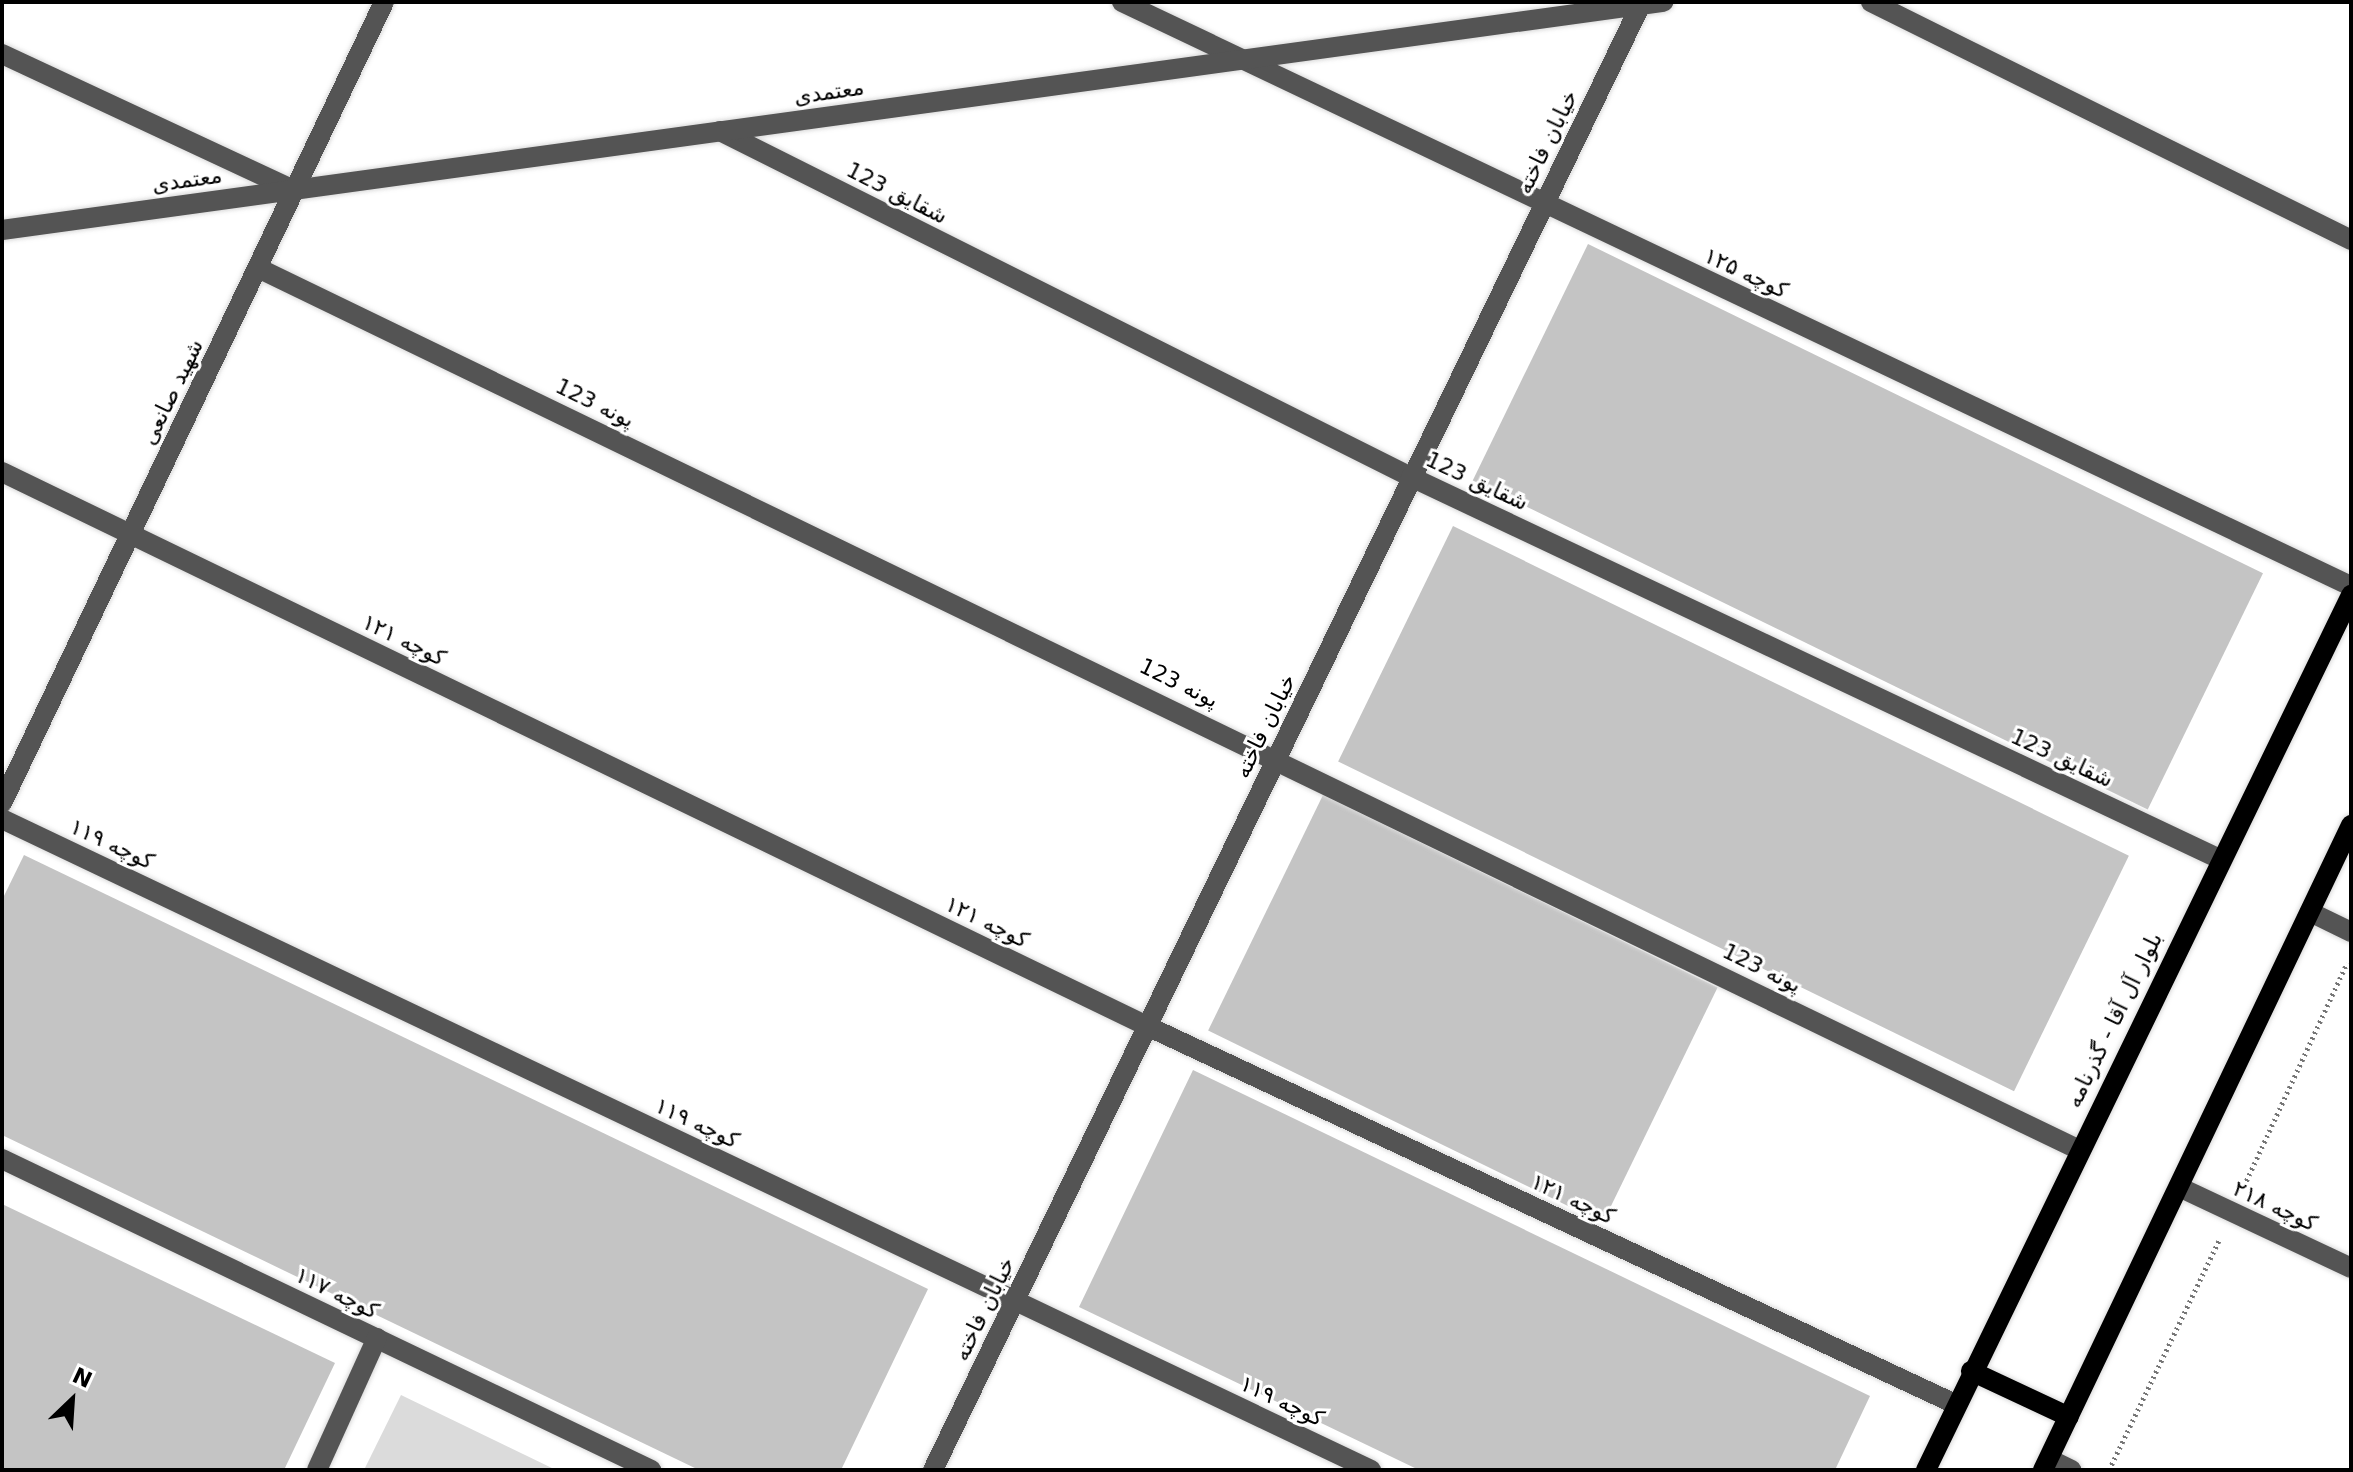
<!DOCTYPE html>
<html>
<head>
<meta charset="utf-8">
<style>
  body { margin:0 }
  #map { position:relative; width:2353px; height:1472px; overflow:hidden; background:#fff; font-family:"DejaVu Sans",Cairo,sans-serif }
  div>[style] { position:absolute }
  .green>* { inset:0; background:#dbdbdb }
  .building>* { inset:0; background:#c4c4c4; transform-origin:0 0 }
  .path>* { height:5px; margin-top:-2.5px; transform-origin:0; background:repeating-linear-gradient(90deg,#767676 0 2px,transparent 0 6px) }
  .roads { filter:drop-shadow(0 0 2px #dbdbdb) drop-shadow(0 0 2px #dbdbdb) }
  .minor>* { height:20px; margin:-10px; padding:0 10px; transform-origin:10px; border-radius:10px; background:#545454 }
  .major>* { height:20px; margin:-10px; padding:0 10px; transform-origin:10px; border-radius:10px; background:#000 }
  span { translate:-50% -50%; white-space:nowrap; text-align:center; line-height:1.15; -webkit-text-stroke:6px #fff; paint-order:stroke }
  .street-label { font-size:22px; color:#000 }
  .frame { position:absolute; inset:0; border:4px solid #000; pointer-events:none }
  .north { position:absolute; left:32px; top:1360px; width:80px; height:80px; -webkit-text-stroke:6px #fff; paint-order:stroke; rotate:25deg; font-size:22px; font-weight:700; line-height:32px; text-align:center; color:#000 }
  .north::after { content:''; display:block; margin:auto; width:28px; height:36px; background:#000; clip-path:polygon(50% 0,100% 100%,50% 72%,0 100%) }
</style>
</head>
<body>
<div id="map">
  <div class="green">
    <i style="clip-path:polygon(401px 1395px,556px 1470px,364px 1470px)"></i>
  </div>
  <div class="building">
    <i style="left:1588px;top:244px;width:751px;height:263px;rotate:26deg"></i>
    <i style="left:1453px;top:526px;width:752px;height:262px;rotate:26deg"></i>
    <i style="left:1323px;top:795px;width:439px;height:262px;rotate:26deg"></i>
    <i style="clip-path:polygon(24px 855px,928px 1289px,841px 1470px,699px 1470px,2px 1135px,2px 900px)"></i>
    <i style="clip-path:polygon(1193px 1070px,1870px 1396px,1835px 1470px,1419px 1470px,1079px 1307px)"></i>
    <i style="clip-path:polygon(2px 1204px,335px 1363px,284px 1470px,2px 1470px)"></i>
  </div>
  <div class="path">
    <i style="left:2244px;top:1186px;width:246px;rotate:-65.2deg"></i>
    <i style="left:2109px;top:1470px;width:257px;rotate:-64.4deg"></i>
  </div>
  <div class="roads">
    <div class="minor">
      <i style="left:1122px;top:2px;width:1361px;rotate:25.42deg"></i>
      <i style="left:1871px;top:2px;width:536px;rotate:26.37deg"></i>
      <i style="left:2px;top:54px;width:322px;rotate:25deg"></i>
      <i style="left:720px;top:131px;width:773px;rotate:26.6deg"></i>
      <i style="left:1411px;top:477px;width:895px;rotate:25.28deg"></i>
      <i style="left:2px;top:230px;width:1677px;rotate:-7.82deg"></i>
      <i style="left:258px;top:268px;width:2021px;rotate:25.84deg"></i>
      <i style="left:2px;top:472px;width:1272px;rotate:25.82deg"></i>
      <i style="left:1147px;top:1026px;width:894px;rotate:25.07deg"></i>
      <i style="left:2px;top:803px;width:887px;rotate:-64.5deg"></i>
      <i style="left:2px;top:819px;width:1516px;rotate:25.43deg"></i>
      <i style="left:2310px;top:912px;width:46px;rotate:26deg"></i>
      <i style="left:2px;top:1159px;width:720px;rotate:25.6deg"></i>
      <i style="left:2179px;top:1187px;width:190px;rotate:25.2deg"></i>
      <i style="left:2049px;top:1459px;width:25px;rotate:26deg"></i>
      <i style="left:317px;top:1470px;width:145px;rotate:-65.6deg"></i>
      <i style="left:933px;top:1470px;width:1630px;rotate:-64.22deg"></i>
    </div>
    <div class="major">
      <i style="left:1971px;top:1371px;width:108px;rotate:25.1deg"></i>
      <i style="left:1926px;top:1470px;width:973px;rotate:-64.09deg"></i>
      <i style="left:2043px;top:1470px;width:715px;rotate:-64.47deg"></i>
    </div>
  </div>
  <div class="street-label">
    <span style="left:829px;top:92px;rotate:-8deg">معتمدی</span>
    <span style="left:1547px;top:142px;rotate:-64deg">خیابان فاخته</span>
    <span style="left:187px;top:180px;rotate:-8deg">معتمدی</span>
    <span style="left:897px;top:193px;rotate:27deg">123 شقایق</span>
    <span style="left:1746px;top:273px;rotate:25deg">کوچه ۱۲۵</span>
    <span style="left:172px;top:392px;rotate:-64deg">شهید صانعی</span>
    <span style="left:595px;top:403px;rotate:26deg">123 پونه</span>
    <span style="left:1477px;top:481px;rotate:25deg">123 شقایق</span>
    <span style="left:404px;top:640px;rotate:26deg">کوچه ۱۲۱</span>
    <span style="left:1179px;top:683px;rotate:26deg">123 پونه</span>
    <span style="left:1265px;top:726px;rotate:-64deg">خیابان فاخته</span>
    <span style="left:2062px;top:758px;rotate:25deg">123 شقایق</span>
    <span style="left:112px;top:844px;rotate:25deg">کوچه ۱۱۹</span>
    <span style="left:987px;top:922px;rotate:26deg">کوچه ۱۲۱</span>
    <span style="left:1762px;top:968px;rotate:26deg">123 پونه</span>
    <span style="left:2114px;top:1020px;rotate:-64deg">بلوار آل آقا - گذرنامه</span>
    <span style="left:697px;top:1123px;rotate:25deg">کوچه ۱۱۹</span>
    <span style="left:1573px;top:1199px;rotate:25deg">کوچه ۱۲۱</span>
    <span style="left:2275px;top:1206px;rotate:25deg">کوچه ۲۱۸</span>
    <span style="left:337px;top:1293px;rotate:26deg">کوچه ۱۱۷</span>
    <span style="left:984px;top:1309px;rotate:-64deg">خیابان فاخته</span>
    <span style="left:1282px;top:1401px;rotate:25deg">کوچه ۱۱۹</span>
  </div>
  <div class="frame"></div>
  <div class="north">N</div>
</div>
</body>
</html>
